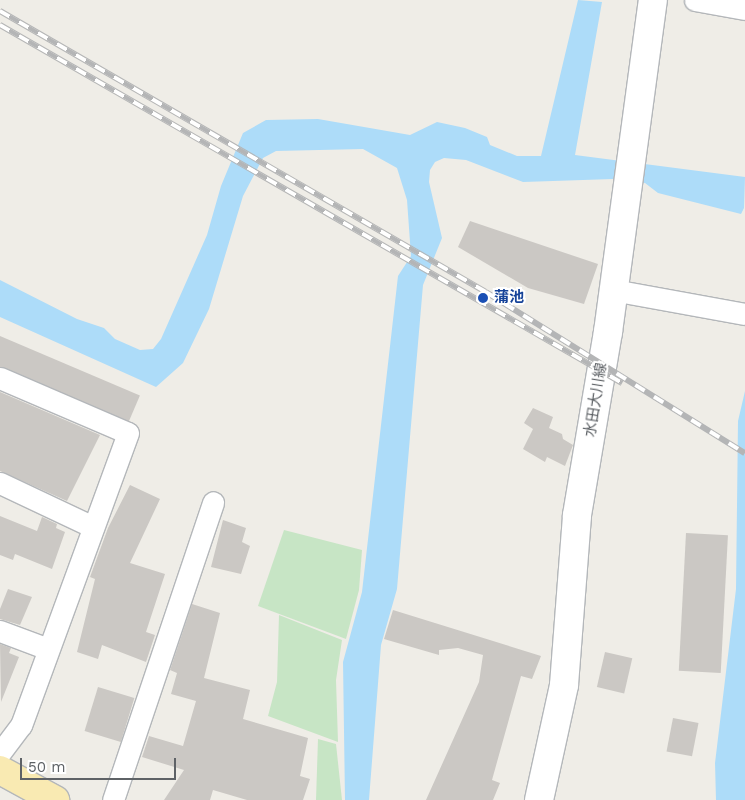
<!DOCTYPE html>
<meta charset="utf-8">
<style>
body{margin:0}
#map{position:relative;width:745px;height:800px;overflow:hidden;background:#efede7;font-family:"Work Sans","Noto Sans JP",sans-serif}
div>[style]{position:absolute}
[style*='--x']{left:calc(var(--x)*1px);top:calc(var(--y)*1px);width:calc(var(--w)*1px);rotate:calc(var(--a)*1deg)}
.green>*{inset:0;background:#c7e5c5}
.water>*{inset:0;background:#addcf9}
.building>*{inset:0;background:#cbc8c4;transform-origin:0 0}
.roads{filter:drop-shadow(1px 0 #b4b7ba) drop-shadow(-1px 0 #b4b7ba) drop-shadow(0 1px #b4b7ba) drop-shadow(0 -1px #b4b7ba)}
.minor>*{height:21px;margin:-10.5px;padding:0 10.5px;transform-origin:10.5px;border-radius:10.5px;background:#fff}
.secondary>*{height:28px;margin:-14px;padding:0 14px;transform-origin:14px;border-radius:14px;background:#fff}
.primary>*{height:28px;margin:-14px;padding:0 14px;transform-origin:14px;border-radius:14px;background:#f9eab2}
.rail>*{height:5.5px;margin-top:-2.75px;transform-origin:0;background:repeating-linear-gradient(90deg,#fff 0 11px,#b4b5b6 0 22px);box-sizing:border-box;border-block:1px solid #b4b5b6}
.dots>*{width:14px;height:14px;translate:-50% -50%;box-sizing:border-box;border:2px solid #fff;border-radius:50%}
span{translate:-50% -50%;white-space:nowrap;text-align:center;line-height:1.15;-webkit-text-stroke:4px #fff;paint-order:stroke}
.transit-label{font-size:15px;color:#164399;font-weight:700}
.left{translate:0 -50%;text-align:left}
.street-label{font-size:15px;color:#5e6266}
.scale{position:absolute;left:20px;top:758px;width:156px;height:22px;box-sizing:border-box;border:2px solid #5e6266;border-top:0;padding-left:6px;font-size:15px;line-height:18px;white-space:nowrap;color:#5e6266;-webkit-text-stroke:4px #fff;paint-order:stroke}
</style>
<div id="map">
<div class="green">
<div style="clip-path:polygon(284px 530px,362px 550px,359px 590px,346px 639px,258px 606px)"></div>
<div style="clip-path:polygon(279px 615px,342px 640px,336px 680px,338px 742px,268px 716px,277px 682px)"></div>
<div style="clip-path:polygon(318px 739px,336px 744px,342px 800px,316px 800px)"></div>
</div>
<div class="water">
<div style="clip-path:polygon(578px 0,602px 2px,575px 155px,745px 177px,744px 208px,741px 214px,658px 193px,645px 183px,613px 179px,523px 182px,466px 160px,444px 158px,435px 162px,430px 170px,429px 182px,442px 238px,423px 285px,397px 589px,381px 645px,369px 800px,345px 800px,343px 662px,362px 592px,398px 276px,411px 256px,407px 200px,397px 168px,363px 149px,276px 151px,263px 158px,243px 196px,209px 309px,183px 363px,156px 387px,0 317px,0 280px,77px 319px,104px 328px,115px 339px,140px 350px,153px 349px,161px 339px,207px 235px,221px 186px,243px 133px,266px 120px,318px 119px,410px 135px,437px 122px,465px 128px,487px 137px,490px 145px,517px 156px,541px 156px)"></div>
<div style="clip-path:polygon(745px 391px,745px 800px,716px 800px,715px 763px,736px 589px,738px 421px)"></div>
</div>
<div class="building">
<div style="clip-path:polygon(470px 221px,598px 264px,584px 304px,528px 288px,458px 247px)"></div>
<div style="left:0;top:336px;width:152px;height:30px;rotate:23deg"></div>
<div style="clip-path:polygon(0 392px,100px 435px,67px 501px,0 471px)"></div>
<div style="clip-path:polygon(533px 408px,553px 417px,549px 428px,562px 434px,563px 439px,573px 445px,565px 466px,547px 457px,545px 462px,523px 449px,533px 429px,524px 423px)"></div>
<div style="clip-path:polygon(130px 485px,160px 499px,130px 563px,165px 574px,146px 632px,155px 635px,146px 662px,102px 645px,98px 659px,77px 652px,95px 579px,90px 577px,108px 528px)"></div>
<div style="clip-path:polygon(0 516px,37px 531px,42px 517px,57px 524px,56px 528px,65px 532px,52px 569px,15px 554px,13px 560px,0 555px)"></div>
<div style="clip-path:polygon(223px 520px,246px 528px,242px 542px,250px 546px,241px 574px,211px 567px)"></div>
<div style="left:686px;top:533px;width:42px;height:138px;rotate:3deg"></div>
<div style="clip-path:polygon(8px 589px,32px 597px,20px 625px,0 619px,0 609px)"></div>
<div style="clip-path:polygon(192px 604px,220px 613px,204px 678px,250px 690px,243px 719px,308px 738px,300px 776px,310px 779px,303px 800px,247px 800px,213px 790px,210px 800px,164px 800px,184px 770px,142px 757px,149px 736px,183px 746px,196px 701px,171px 694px,177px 673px,170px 670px)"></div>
<div style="clip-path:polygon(393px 610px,541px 656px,532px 679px,521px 676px,492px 780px,500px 783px,493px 800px,426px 800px,479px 682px,483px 655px,458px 648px,439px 650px,439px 655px,384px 639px)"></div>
<div style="clip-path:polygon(0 644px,11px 648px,9px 653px,19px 657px,1px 702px)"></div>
<div style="left:605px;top:652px;width:28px;height:36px;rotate:13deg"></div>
<div style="left:98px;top:687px;width:38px;height:46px;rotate:17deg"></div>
<div style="left:673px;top:718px;width:26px;height:34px;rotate:11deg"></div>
</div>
<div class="roads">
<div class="minor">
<div style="--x:695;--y:0;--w:51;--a:10.2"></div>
<div style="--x:613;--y:290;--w:134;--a:10.3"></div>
<div style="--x:0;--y:378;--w:139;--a:23.3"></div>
<div style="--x:128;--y:433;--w:311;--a:110.1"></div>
<div style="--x:21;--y:725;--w:35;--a:127"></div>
<div style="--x:0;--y:483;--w:103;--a:25.3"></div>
<div style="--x:0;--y:631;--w:51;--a:20.6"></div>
<div style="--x:113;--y:800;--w:314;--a:-71.4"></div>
</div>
<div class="secondary">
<div style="--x:539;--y:800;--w:118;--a:-77.7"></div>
<div style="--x:564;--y:685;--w:170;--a:-85.6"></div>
<div style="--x:577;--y:515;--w:186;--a:-80.4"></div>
<div style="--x:608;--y:332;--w:335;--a:-82.3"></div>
</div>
<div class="primary">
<div style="--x:0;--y:770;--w:63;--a:28.6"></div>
</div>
</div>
<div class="rail">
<div style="--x:0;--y:11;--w:561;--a:30.04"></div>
<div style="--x:486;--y:292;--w:305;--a:31.9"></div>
<div style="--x:0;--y:25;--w:718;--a:29.92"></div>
</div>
<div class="dots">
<div style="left:483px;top:298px;background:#1a4fb4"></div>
</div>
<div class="transit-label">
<span class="left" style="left:494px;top:298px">蒲池</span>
</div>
<div class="street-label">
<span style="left:596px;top:400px;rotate:-81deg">水田大川線</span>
</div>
<div class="scale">50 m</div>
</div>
